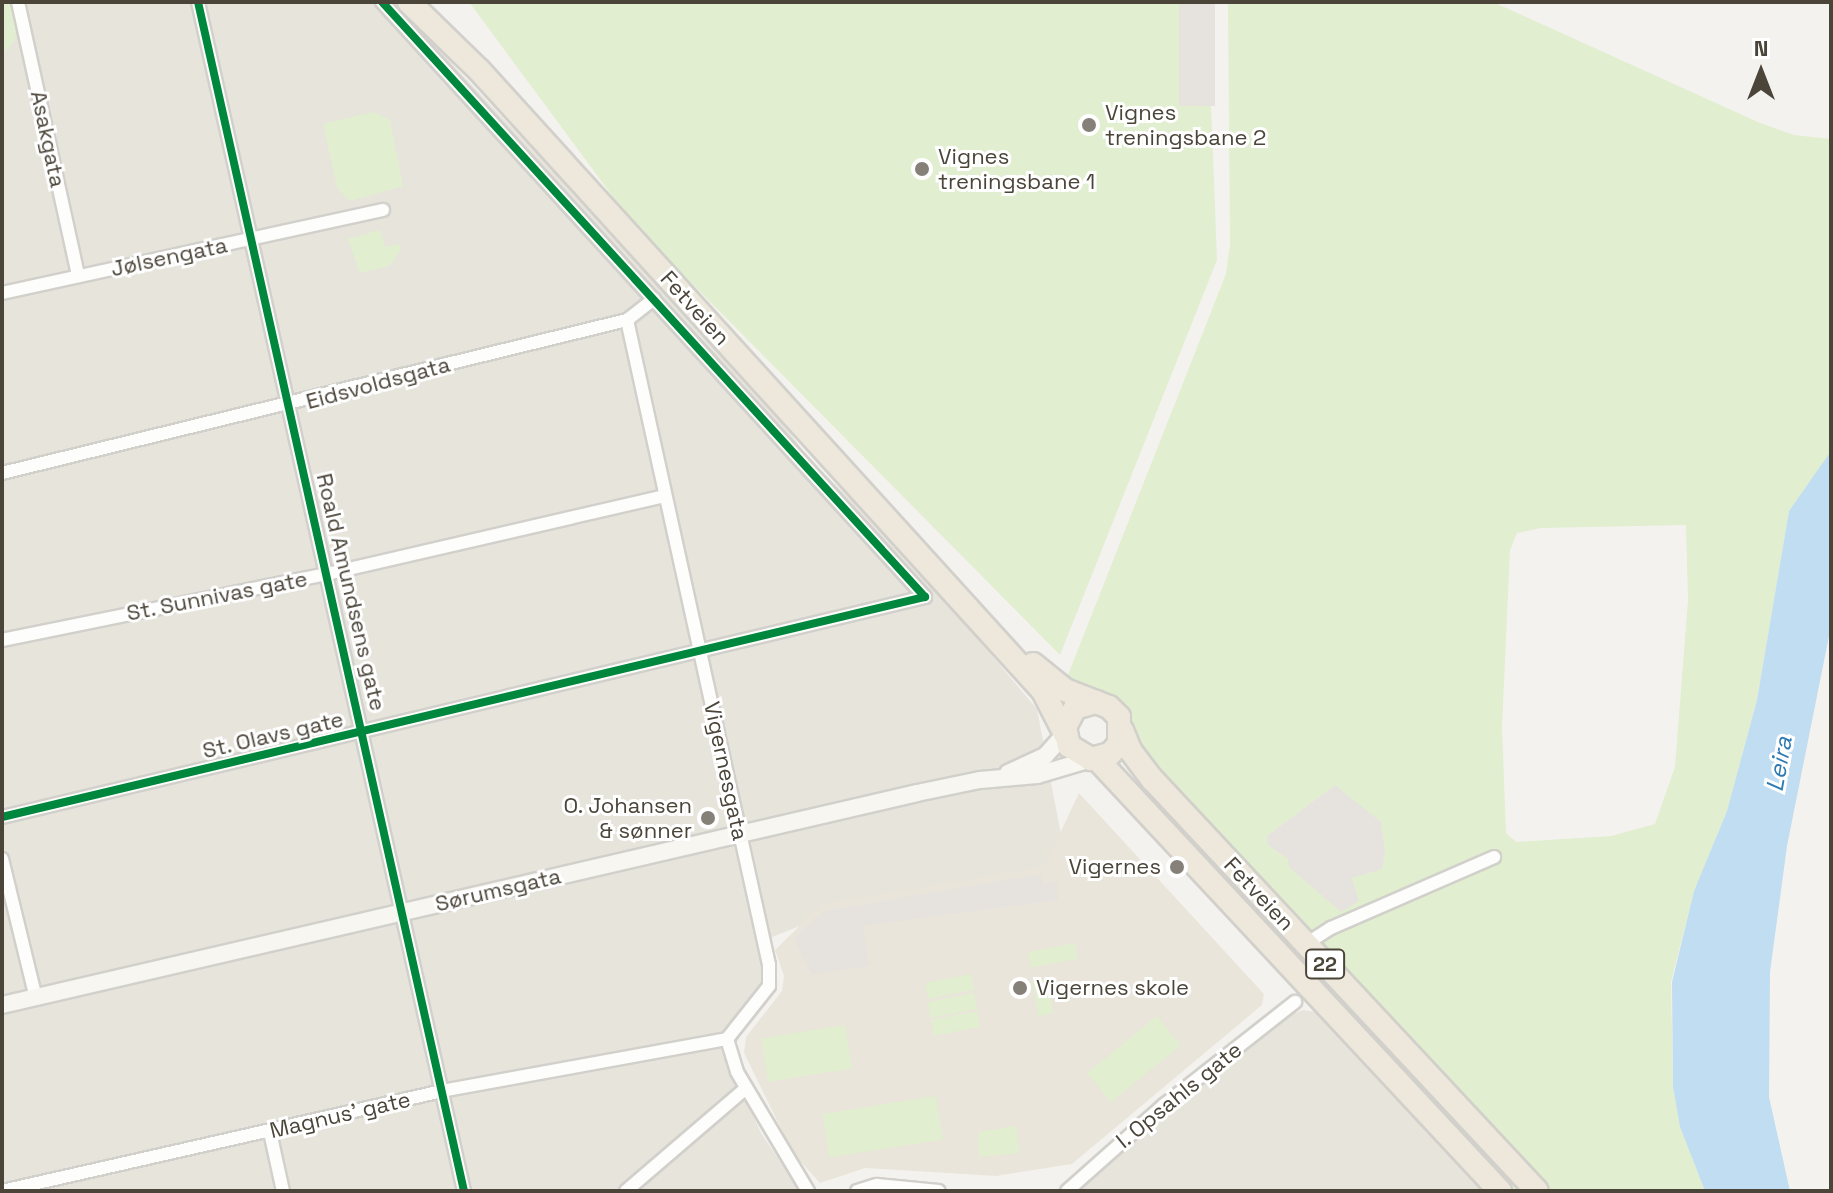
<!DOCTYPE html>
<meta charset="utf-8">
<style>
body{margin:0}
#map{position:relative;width:1833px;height:1193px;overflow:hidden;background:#f4f2ee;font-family:"Space Grotesk",sans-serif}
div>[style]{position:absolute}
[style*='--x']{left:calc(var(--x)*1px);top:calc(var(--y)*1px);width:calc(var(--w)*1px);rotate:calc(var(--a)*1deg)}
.residential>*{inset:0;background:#e7e4dc}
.education>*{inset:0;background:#eae5da}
.green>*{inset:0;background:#e1eecf;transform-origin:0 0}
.parking>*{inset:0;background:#e6e3df;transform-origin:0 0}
.water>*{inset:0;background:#c0ddf1}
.stream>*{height:4px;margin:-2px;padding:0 2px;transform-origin:2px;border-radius:2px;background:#c0ddf1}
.roads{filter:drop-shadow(2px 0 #d2d0cb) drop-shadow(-2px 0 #d2d0cb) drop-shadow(0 2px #d2d0cb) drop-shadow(0 -2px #d2d0cb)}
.street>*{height:12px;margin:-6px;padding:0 6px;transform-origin:6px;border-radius:6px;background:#fdfdfc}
.secondary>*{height:16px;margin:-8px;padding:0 8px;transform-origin:8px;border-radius:8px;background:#f7f6f1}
.highway>*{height:22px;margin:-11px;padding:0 11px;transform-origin:11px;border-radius:11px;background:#ede8db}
.cycleway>*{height:8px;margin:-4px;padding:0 4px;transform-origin:4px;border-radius:4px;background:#00873e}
.dots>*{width:22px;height:22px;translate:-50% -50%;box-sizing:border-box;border:4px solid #fff;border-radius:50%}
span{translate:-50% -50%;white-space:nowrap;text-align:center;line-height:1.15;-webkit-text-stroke:6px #fff;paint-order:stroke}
.shield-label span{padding:2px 6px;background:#fff;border:2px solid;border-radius:6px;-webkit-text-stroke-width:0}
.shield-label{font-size:20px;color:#4b4439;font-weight:700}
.poi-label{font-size:22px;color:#4b4439}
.left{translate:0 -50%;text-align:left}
.right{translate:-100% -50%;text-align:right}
.street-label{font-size:22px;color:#4b4439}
.water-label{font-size:24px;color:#2e7ab2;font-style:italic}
.frame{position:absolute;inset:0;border:4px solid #4b4439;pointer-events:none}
.north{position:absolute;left:1721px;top:32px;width:80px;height:80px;-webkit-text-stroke:6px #fff;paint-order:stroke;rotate:0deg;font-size:22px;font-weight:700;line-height:32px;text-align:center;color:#4b4439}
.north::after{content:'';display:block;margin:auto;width:28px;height:36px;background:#4b4439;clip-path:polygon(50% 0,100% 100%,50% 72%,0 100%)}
</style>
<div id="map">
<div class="residential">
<div style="clip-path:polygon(2px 2px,409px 2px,453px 65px,748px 378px,811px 461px,904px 551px,1037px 709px,1063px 845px,1049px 866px,805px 924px,772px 937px,762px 949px,766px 978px,728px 1062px,761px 1133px,800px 1191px,2px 1191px)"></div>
<div style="clip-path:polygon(1303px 1010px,1325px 1013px,1492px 1191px,1065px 1191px,1225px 1060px,1281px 1018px)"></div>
</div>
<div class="education">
<div style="clip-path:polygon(1079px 793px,1264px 994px,1262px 1005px,1072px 1164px,996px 1176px,865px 1168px,820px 1183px,793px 1153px,744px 1053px,746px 1037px,782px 991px,784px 976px,775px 950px,822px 904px,1044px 867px)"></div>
</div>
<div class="green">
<div style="clip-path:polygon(2px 2px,12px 2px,17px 28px,14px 42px,2px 54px)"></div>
<div style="clip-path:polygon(469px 2px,1207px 2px,1217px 260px,1060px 655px,633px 224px)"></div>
<div style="clip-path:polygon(evenodd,1228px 2px,1493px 2px,1760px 123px,1794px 135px,1831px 139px,1831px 451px,1789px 511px,1757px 700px,1727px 811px,1694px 891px,1671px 982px,1673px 1087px,1680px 1127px,1705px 1191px,1492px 1191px,1158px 813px,1141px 742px,1124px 709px,1094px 689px,1064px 685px,1226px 274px,1230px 244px,1228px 2px,1686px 525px,1688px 600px,1675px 767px,1655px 824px,1611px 836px,1516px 842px,1506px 833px,1502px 727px,1510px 550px,1517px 533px,1541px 528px,1686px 525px)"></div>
<div style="clip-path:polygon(373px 112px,390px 120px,403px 186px,350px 201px,337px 188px,323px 124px)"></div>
<div style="clip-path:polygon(380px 230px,385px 247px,400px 244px,401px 250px,389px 266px,360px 273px,348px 239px)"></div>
<div style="left:1075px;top:943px;width:16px;height:48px;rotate:79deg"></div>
<div style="left:971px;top:974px;width:16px;height:47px;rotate:79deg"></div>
<div style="left:1047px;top:978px;width:36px;height:15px;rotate:80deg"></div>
<div style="left:974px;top:993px;width:16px;height:47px;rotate:79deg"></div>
<div style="left:977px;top:1011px;width:16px;height:47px;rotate:79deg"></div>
<div style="left:1157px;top:1016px;width:38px;height:90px;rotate:51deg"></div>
<div style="left:845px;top:1025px;width:44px;height:85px;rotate:81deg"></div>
<div style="left:936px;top:1096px;width:44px;height:115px;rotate:81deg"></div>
<div style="clip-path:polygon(1016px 1126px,1020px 1153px,979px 1157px,978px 1132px)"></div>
</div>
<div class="parking">
<div style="left:1179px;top:2px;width:36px;height:104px"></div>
<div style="clip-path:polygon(1335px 785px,1381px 822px,1385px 851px,1382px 869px,1352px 878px,1359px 901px,1341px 912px,1289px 867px,1288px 859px,1268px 845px,1267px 836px)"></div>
<div style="clip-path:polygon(1041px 874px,1043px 884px,1057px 881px,1058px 900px,863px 926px,869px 966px,811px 975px,794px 938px,824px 911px)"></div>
</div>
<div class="water">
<div style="clip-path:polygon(1831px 451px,1831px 626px,1787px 846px,1770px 972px,1769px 1097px,1790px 1191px,1705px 1191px,1680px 1127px,1673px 1087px,1672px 982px,1694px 891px,1727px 811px,1757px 700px,1789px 511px)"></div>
</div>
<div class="stream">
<div style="--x:1831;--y:990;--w:70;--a:90"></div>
</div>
<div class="roads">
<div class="street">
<div style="--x:18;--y:2;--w:280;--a:77.6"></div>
<div style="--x:198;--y:2;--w:1218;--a:77.39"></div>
<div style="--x:2;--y:293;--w:390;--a:-12.3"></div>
<div style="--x:627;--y:320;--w:660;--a:77.58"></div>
<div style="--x:769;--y:965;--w:21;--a:90"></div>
<div style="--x:769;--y:986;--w:68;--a:128.4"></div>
<div style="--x:2;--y:473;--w:643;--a:-13.76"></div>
<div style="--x:627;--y:320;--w:34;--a:-38"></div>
<div style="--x:2;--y:640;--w:332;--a:-11.5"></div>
<div style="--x:327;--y:574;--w:347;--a:-13"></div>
<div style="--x:2;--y:817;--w:949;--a:-13.41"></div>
<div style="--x:925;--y:597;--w:806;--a:-132.38"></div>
<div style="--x:2;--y:859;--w:143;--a:76.3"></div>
<div style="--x:1306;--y:944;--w:30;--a:-33"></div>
<div style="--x:1331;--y:928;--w:178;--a:-23.5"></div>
<div style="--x:727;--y:1039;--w:34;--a:73"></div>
<div style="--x:737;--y:1072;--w:139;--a:59.2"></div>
<div style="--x:270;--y:1132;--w:60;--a:77.6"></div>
<div style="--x:2;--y:1191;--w:450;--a:-12.8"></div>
<div style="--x:441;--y:1091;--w:291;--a:-10.3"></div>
<div style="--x:626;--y:1191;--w:158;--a:-40.6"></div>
<div style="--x:857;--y:1191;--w:21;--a:-17"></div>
<div style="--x:877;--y:1185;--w:62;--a:5.5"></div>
<div style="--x:1067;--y:1191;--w:130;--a:-41.6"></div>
<div style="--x:1164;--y:1105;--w:167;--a:-38.2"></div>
</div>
<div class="secondary">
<div style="--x:1008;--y:773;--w:41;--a:-24.7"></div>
<div style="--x:1045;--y:756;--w:30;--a:-48"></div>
<div style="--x:2;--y:1005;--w:939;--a:-13.04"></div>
<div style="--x:917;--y:793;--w:64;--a:-11.7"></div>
<div style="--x:980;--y:780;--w:57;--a:-5"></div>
<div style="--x:1037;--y:775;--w:56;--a:-16.5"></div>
</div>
<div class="highway">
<div style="--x:409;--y:2;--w:98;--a:44.2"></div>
<div style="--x:479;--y:70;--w:839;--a:47.75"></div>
<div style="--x:1043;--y:691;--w:48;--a:62.9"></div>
<div style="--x:1033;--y:664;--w:41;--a:39.1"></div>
<div style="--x:1065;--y:690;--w:47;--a:21.1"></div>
<div style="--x:1109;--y:707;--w:14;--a:45"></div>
<div style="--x:1119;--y:717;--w:27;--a:90"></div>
<div style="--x:1119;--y:744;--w:13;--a:132"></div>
<div style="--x:1110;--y:754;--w:20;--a:165"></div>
<div style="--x:1091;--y:759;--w:26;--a:-149"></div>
<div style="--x:1069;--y:746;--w:19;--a:-102"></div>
<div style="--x:1065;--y:727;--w:21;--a:-62"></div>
<div style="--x:1075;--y:708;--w:22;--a:-16"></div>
<div style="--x:1122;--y:730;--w:22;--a:68"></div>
<div style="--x:1130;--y:750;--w:38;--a:53"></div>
<div style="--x:1153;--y:780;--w:562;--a:46.95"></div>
<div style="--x:1097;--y:759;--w:591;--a:46.99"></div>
</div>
</div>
<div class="cycleway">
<div style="--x:198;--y:2;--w:1218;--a:77.39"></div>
<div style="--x:2;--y:817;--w:949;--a:-13.41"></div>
<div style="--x:925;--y:597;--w:806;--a:-132.38"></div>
</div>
<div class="dots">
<div style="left:1089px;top:125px;background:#868178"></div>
<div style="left:922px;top:169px;background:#868178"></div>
<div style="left:708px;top:818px;background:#868178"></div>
<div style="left:1177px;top:867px;background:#868178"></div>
<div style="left:1020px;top:988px;background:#868178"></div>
</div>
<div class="shield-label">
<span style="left:1325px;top:964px">22</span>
</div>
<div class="poi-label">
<span class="left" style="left:1105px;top:125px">Vignes<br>treningsbane 2</span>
<span class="left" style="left:938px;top:169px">Vignes<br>treningsbane 1</span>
<span class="right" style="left:692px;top:818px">O. Johansen<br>&amp; sønner</span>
<span class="right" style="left:1161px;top:867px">Vigernes</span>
<span class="left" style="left:1036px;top:988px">Vigernes skole</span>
</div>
<div class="street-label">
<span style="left:48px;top:139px;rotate:78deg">Asakgata</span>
<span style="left:169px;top:257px;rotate:-12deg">Jølsengata</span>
<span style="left:695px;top:308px;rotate:48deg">Fetveien</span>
<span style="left:378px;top:383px;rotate:-15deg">Eidsvoldsgata</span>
<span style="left:351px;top:592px;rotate:77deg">Roald Amundsens gate</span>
<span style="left:217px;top:596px;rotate:-11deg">St. Sunnivas gate</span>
<span style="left:273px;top:735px;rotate:-13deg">St. Olavs gate</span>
<span style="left:726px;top:771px;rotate:78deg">Vigernesgata</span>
<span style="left:498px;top:890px;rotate:-13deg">Sørumsgata</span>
<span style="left:1259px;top:894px;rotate:47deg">Fetveien</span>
<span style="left:1179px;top:1095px;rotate:-39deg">I. Opsahls gate</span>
<span style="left:340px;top:1115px;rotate:-13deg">Magnus' gate</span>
</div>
<div class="water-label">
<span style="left:1779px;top:764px;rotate:-80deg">Leira</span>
</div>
<div class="frame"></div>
<div class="north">N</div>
</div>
